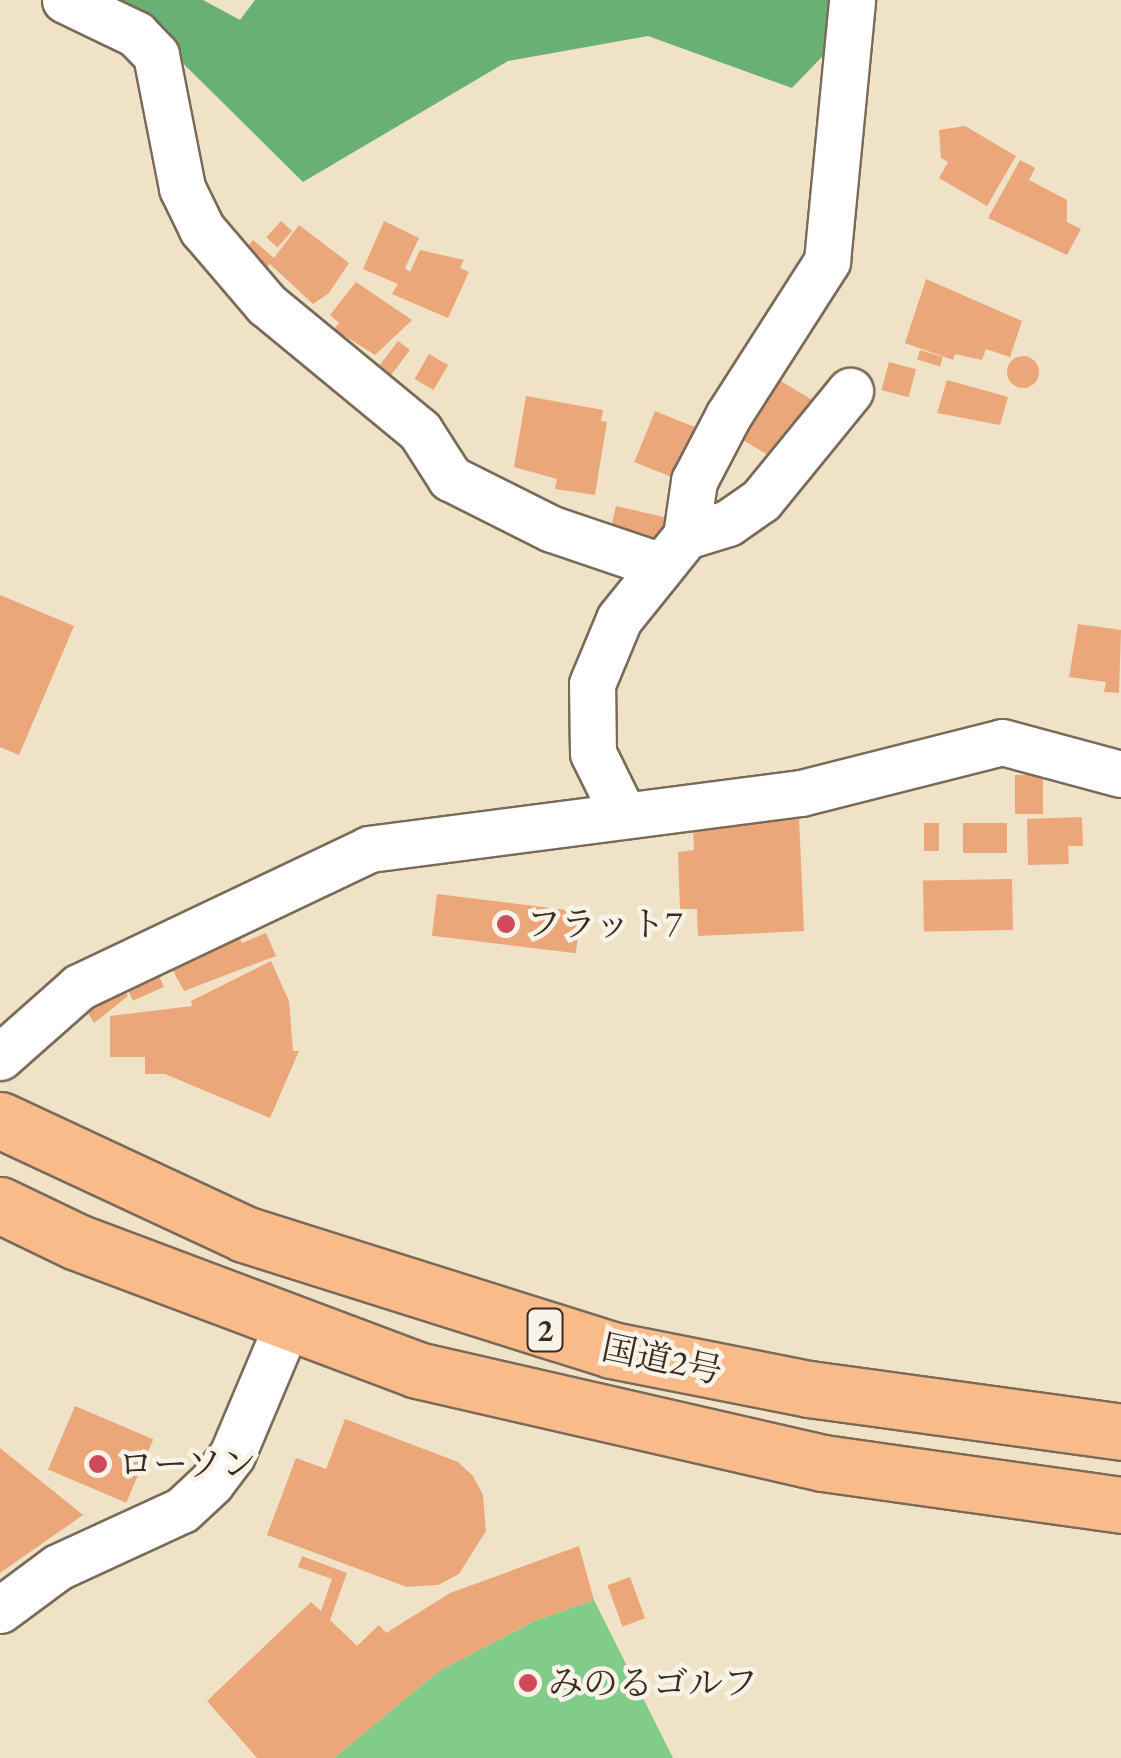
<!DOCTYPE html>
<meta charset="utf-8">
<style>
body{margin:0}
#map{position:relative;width:1121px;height:1758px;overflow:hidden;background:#f0e2c6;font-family:"EB Garamond","Noto Serif JP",serif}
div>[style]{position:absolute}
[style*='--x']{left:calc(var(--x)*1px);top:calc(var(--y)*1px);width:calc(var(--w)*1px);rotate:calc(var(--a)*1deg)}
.green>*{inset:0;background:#82cc89}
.forest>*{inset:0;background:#69b075}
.building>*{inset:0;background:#eba779;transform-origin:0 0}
.round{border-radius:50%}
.roads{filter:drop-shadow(2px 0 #7a6a59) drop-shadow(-2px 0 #7a6a59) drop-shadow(0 2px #7a6a59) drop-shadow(0 -2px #7a6a59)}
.minor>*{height:45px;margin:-22.5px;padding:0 22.5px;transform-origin:22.5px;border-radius:22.5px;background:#fff}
.trunk>*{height:55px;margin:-27.5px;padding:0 27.5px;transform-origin:27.5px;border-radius:27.5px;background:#fabb8b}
.dots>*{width:28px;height:28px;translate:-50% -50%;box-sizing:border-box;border:5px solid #f7f3e8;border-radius:50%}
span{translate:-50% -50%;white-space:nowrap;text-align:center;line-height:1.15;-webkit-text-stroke:9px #f7f3e8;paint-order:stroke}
.shield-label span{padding:2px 8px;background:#f7f3e8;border:2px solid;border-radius:8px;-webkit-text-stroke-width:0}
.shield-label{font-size:32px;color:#3b2a1e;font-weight:700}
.poi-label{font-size:35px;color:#3b2a1e}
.left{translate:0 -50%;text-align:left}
.street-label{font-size:35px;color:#3b2a1e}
</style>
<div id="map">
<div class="green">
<div style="clip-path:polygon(594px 1600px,673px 1758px,334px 1758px,439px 1671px,534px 1621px)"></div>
</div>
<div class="forest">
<div style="clip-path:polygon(119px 0,203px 0,240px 20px,255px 0,839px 0,840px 38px,792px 88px,648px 36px,508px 61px,303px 182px)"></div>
</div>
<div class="building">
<div style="clip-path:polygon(965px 126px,1016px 156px,987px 206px,939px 178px,948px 162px,941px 158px,939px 130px)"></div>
<div style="clip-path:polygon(1020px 160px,1035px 168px,1029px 180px,1067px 200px,1067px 222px,1081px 229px,1067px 255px,988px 218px)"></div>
<div style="left:281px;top:221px;width:15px;height:22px;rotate:42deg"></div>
<div style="clip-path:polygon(384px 221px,419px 238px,405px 268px,410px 272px,420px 250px,464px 260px,460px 268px,469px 272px,448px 318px,392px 294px,398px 284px,363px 269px)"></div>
<div style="clip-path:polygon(299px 225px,349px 263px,329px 293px,313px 304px,270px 264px,260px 276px,238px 259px,253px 240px,274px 258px)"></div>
<div style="clip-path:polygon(926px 279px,1022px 321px,1010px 357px,986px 349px,982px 360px,955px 354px,953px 360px,905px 343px)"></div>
<div style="clip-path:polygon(356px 282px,412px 320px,375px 355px,334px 329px,339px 323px,330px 315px)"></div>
<div style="left:398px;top:341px;width:15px;height:31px;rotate:37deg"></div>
<div style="left:920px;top:350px;width:24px;height:10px;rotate:17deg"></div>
<div style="left:429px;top:354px;width:22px;height:29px;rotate:30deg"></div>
<div class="round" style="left:1007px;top:356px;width:32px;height:32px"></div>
<div style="left:889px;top:362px;width:28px;height:29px;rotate:15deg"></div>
<div style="left:774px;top:377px;width:48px;height:70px;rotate:31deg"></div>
<div style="clip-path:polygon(947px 380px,1008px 397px,1000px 425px,937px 413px)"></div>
<div style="clip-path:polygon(526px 396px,603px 410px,601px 421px,607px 422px,595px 495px,555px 489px,557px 479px,514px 467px)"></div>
<div style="left:655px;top:411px;width:48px;height:55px;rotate:22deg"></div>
<div style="left:616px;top:506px;width:51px;height:31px;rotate:13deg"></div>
<div style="clip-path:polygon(0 595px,74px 626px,19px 755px,0 747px)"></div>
<div style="clip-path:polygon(1078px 624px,1121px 630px,1119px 693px,1104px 692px,1106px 682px,1069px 677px)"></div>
<div style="left:1015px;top:775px;width:28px;height:39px"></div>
<div style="clip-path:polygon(799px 817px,804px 931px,698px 936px,697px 909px,680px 909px,678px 852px,694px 850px,693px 822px)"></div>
<div style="clip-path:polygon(1082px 817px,1083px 846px,1068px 846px,1069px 864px,1028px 865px,1027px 819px)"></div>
<div style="left:924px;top:823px;width:15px;height:28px"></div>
<div style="left:1007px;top:823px;width:30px;height:44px;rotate:90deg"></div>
<div style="left:1012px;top:879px;width:51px;height:89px;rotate:89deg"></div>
<div style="left:437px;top:894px;width:145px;height:42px;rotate:7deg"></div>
<div style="clip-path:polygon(231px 919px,242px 943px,266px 933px,276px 956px,184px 991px,166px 958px)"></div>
<div style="clip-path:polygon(271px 961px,289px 1001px,293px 1051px,299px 1051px,270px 1118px,165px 1074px,145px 1074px,145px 1057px,110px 1057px,110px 1016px,192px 1006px,191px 1001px)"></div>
<div style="clip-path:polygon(114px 976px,128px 996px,94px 1023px,80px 999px)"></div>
<div style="left:159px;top:976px;width:12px;height:34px;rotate:66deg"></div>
<div style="left:75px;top:1406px;width:85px;height:69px;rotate:23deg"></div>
<div style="clip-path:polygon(345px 1419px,458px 1462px,473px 1476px,483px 1495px,486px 1531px,459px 1574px,438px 1585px,407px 1587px,267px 1535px,296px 1458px,326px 1469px)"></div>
<div style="clip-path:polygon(0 1448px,83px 1515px,0 1573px)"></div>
<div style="clip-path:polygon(579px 1546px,594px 1600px,534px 1621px,439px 1671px,334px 1758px,257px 1758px,207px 1701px,311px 1602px,321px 1611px,332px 1579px,298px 1567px,302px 1556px,347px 1573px,330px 1620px,357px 1646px,379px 1625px,386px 1633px,450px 1593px)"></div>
<div style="left:630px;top:1577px;width:44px;height:24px;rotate:70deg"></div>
</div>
<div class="roads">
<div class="minor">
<div style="--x:65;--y:0;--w:79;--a:25.6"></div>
<div style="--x:136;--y:34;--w:29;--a:46"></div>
<div style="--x:156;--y:55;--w:136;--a:78.9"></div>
<div style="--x:182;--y:188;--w:46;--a:64"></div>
<div style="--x:202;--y:229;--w:99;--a:49.5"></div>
<div style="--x:266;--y:304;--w:200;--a:39.5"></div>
<div style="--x:420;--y:431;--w:56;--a:57.4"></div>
<div style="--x:450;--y:478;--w:114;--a:26.6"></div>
<div style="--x:552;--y:529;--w:115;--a:18.7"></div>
<div style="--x:686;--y:536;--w:44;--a:-17.2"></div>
<div style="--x:728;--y:523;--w:40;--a:-34.9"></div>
<div style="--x:761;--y:500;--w:141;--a:-50.8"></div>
<div style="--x:623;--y:814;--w:68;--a:-116.2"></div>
<div style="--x:593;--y:753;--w:69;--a:-90.8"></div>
<div style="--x:592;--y:684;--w:70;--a:-67.4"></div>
<div style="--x:619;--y:619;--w:107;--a:-51.1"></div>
<div style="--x:686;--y:536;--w:56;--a:-81.7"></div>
<div style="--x:694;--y:481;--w:73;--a:-62.4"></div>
<div style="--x:728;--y:416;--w:184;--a:-57.4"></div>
<div style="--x:827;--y:261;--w:262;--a:-84.5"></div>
<div style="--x:0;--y:1057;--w:106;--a:-41.5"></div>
<div style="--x:79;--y:987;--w:321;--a:-25.4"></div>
<div style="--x:369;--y:849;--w:436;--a:-7.4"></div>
<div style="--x:801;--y:793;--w:207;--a:-14.2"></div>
<div style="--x:1002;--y:742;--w:123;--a:15.1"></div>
<div style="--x:0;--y:1610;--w:72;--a:-36.6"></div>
<div style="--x:58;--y:1567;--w:136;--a:-24.7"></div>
<div style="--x:182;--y:1510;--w:40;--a:-43"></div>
<div style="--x:211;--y:1483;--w:35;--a:-53"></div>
<div style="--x:232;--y:1455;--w:141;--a:-67.1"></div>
</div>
<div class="trunk">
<div style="--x:0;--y:1120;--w:269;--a:25"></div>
<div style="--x:244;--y:1234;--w:386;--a:17.5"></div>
<div style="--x:612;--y:1350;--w:201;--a:11.2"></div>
<div style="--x:809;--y:1389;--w:315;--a:7.8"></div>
<div style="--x:0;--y:1205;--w:85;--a:25.7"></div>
<div style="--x:77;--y:1242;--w:363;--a:20.6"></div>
<div style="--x:417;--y:1370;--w:417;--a:12.9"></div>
<div style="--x:823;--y:1463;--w:301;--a:8"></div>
</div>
</div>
<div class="dots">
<div style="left:506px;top:924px;background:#d1495b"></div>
<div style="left:98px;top:1464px;background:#d1495b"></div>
<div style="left:528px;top:1683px;background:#d1495b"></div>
</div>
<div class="shield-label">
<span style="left:545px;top:1330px">2</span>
</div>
<div class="poi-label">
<span class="left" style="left:526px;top:924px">フラット7</span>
<span class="left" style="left:118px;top:1464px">ローソン</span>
<span class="left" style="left:548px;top:1683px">みのるゴルフ</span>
</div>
<div class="street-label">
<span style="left:662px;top:1359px;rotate:12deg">国道2号</span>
</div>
</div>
